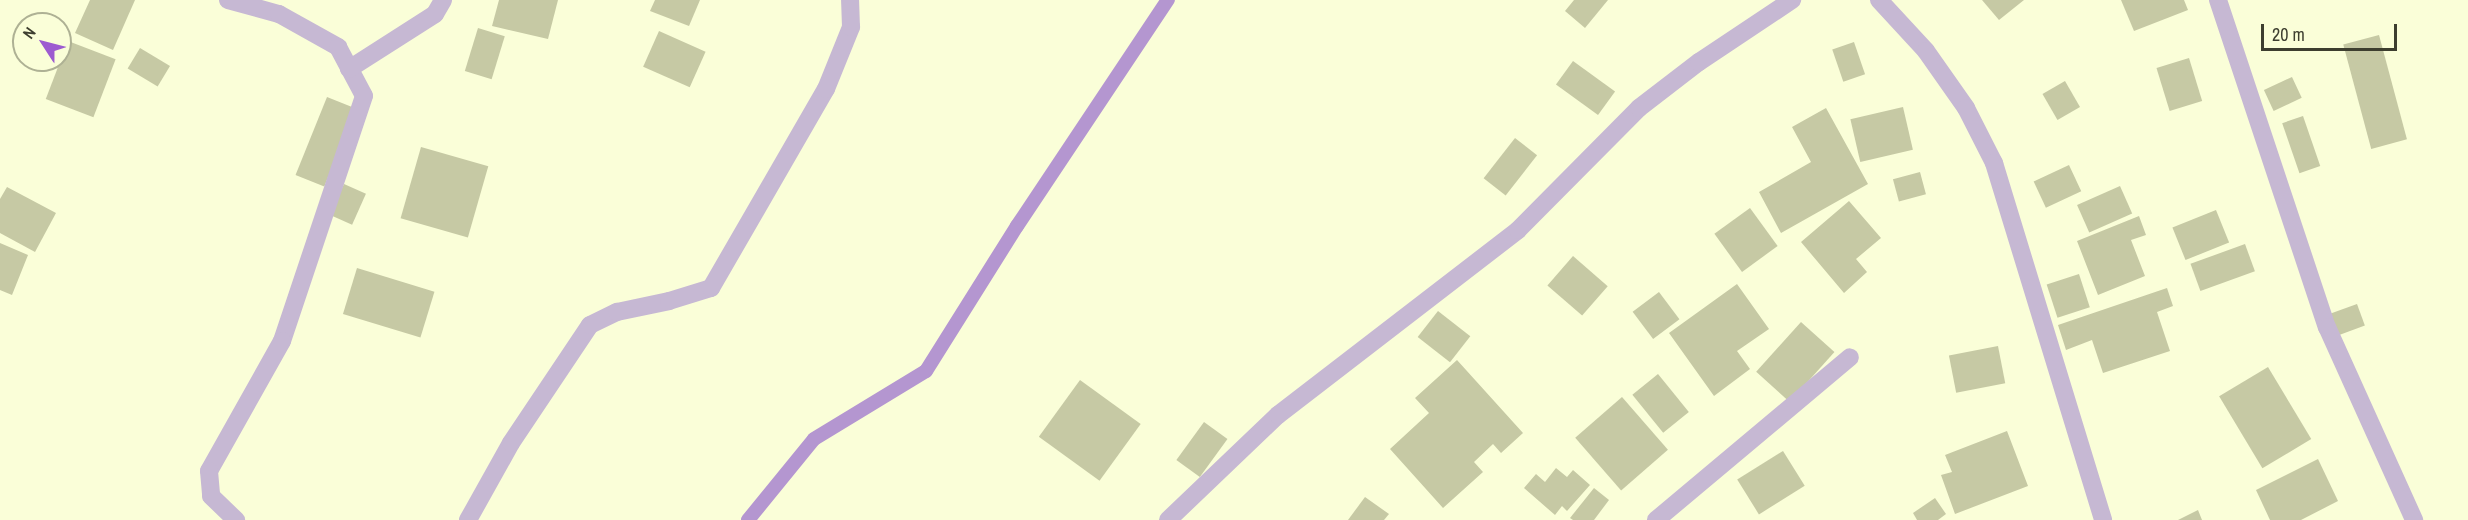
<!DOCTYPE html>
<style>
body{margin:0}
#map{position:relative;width:2468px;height:520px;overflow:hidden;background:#fafed8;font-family:"Archivo Narrow",sans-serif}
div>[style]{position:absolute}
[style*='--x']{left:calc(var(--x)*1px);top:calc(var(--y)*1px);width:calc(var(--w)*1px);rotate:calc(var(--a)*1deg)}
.stream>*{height:14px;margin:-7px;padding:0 7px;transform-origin:7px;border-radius:7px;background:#b496d0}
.building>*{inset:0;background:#c6c9a4;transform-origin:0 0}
.minor>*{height:18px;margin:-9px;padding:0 9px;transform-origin:9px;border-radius:9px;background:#c6b8d3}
span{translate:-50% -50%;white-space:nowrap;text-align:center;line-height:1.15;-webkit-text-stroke:5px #fafed8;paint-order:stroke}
.north{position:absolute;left:12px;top:12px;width:60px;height:60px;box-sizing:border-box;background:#fafed8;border:2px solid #aeb194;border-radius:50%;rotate:306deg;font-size:16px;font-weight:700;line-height:24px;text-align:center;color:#3d3e2f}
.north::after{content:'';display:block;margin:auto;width:21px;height:27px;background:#9d5ad0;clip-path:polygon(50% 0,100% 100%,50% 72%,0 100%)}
.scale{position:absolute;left:2261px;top:24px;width:136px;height:27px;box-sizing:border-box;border:3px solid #3d3e2f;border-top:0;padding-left:8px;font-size:18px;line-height:21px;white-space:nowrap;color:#3d3e2f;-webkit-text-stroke:4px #fafed8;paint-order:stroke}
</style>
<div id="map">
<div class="stream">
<div style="--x:748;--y:520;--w:104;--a:-50.8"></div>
<div style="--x:814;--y:439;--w:131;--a:-31.3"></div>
<div style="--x:926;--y:371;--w:171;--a:-57.9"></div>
<div style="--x:1017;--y:226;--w:272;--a:-56.3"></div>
</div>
<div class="building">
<div style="clip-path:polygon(90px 0,135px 0,113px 50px,75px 33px)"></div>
<div style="clip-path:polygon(499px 0,558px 0,548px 39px,492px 26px)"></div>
<div style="clip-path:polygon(655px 0,700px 0,689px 26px,650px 11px)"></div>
<div style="clip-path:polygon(1574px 0,1608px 0,1585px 28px,1565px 11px)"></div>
<div style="clip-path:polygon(1982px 0,2024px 0,1999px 20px)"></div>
<div style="clip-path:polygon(2121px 0,2184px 0,2188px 10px,2134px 31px)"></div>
<div style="left:478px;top:28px;width:28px;height:45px;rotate:17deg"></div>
<div style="left:659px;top:31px;width:51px;height:39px;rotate:24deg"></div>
<div style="left:2379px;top:35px;width:108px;height:37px;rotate:75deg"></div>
<div style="left:68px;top:41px;width:51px;height:62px;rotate:21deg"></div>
<div style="left:1854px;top:42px;width:34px;height:23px;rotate:71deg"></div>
<div style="left:140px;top:48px;width:35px;height:24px;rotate:31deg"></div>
<div style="left:2189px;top:58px;width:45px;height:34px;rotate:73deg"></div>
<div style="left:1573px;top:61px;width:52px;height:29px;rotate:36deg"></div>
<div style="left:2292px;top:77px;width:23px;height:31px;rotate:65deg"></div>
<div style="left:2065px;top:81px;width:30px;height:26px;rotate:60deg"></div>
<div style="left:327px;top:97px;width:31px;height:84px;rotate:22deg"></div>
<div style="left:1903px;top:107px;width:44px;height:54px;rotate:77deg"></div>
<div style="clip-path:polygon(1826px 108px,1868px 184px,1781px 233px,1759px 192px,1811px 162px,1792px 127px)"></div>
<div style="left:2303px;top:116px;width:53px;height:22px;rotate:71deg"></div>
<div style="left:1515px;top:138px;width:28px;height:51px;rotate:38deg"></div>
<div style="left:421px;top:147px;width:70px;height:74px;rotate:16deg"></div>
<div style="left:2069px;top:165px;width:29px;height:39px;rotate:65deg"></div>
<div style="left:1920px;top:172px;width:23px;height:28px;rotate:75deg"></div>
<div style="left:344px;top:184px;width:24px;height:34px;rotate:24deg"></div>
<div style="left:2120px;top:186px;width:30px;height:47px;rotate:66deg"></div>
<div style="clip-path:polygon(7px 187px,56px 213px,35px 252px,0 233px,0 199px)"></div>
<div style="clip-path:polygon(1849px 201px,1881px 238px,1856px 259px,1867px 272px,1844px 293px,1801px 242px)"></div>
<div style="left:1750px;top:208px;width:47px;height:44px;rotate:54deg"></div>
<div style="left:2216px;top:210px;width:35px;height:47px;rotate:68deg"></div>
<div style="clip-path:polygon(2139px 216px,2146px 235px,2131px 240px,2145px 276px,2098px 295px,2077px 241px)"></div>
<div style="clip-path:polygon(0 243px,28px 255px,12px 295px,0 290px)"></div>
<div style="left:2245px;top:244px;width:29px;height:58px;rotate:70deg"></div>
<div style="left:1573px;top:256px;width:46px;height:39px;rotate:41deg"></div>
<div style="left:357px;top:268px;width:81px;height:48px;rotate:17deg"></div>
<div style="left:2079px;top:274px;width:35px;height:34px;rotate:72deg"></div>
<div style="clip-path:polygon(1737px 284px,1769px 329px,1737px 351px,1750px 369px,1714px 396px,1669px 333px)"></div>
<div style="clip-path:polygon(2167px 288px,2173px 306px,2157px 312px,2170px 351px,2103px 373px,2092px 340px,2066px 350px,2058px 325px)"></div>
<div style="left:1659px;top:292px;width:34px;height:33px;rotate:53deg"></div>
<div style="left:2357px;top:304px;width:23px;height:28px;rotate:70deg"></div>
<div style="left:1438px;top:311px;width:41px;height:33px;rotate:38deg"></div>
<div style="left:1801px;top:322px;width:45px;height:67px;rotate:42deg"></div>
<div style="left:1998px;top:346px;width:38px;height:50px;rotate:79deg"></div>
<div style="clip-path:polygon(1457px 360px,1523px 433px,1501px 453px,1493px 444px,1474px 462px,1483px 472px,1443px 508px,1390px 449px,1429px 413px,1415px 398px)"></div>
<div style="left:2268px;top:367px;width:84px;height:57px;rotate:59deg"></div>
<div style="left:1658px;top:374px;width:49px;height:33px;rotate:51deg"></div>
<div style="left:1080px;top:380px;width:75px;height:70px;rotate:36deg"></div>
<div style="left:1622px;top:397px;width:70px;height:62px;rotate:49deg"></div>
<div style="left:1204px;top:422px;width:29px;height:47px;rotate:36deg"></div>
<div style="clip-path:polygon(2007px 431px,2028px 486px,1955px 514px,1941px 475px,1952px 472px,1945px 455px)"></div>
<div style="left:1783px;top:451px;width:41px;height:54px;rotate:58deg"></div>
<div style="clip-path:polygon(2318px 459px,2338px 501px,2301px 520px,2270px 520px,2256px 490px)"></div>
<div style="clip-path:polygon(1556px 468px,1567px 477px,1573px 470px,1590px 485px,1567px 511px,1562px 506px,1555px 515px,1524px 488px,1536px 474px,1545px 482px)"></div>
<div style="clip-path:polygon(1594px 488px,1609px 500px,1594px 520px,1573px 520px,1570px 518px)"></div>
<div style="clip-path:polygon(1365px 497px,1389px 514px,1384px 520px,1348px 520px)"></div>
<div style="clip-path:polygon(1935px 498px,1946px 514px,1938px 520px,1917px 520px,1913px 513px)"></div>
<div style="clip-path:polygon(2198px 510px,2202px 520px,2178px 520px)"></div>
</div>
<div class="minor">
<div style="--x:228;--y:0;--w:53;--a:15.4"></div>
<div style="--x:279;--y:14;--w:68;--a:29.2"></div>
<div style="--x:338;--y:47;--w:55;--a:62"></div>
<div style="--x:364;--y:96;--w:258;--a:108.5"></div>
<div style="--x:282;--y:341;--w:149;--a:119.3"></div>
<div style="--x:209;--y:471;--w:25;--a:85"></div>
<div style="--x:211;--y:496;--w:35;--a:44"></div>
<div style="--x:1879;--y:0;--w:69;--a:47.3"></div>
<div style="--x:1926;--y:51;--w:70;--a:54.9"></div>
<div style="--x:1966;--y:108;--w:62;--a:63"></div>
<div style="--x:1994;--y:163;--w:373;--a:73"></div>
<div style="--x:2218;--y:0;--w:345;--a:71.6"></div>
<div style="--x:2327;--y:327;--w:212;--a:65.7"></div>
<div style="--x:349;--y:69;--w:102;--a:-32.6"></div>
<div style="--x:435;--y:14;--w:16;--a:-60"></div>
<div style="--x:468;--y:520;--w:88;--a:-60.8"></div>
<div style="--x:511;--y:443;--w:142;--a:-56.2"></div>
<div style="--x:590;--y:325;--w:30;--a:-26"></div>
<div style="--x:617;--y:312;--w:53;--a:-11.9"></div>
<div style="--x:669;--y:301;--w:44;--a:-17.2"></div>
<div style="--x:711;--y:288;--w:230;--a:-60"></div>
<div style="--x:826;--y:89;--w:67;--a:-68"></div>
<div style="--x:851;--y:27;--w:27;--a:-92"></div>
<div style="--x:1168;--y:520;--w:152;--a:-43.7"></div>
<div style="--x:1278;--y:415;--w:303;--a:-37.6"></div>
<div style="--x:1518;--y:230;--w:172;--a:-45.2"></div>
<div style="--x:1639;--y:108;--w:76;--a:-37.5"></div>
<div style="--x:1699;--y:62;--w:112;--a:-33.7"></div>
<div style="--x:1656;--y:520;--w:253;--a:-40"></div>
</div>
<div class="north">N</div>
<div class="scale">20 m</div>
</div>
